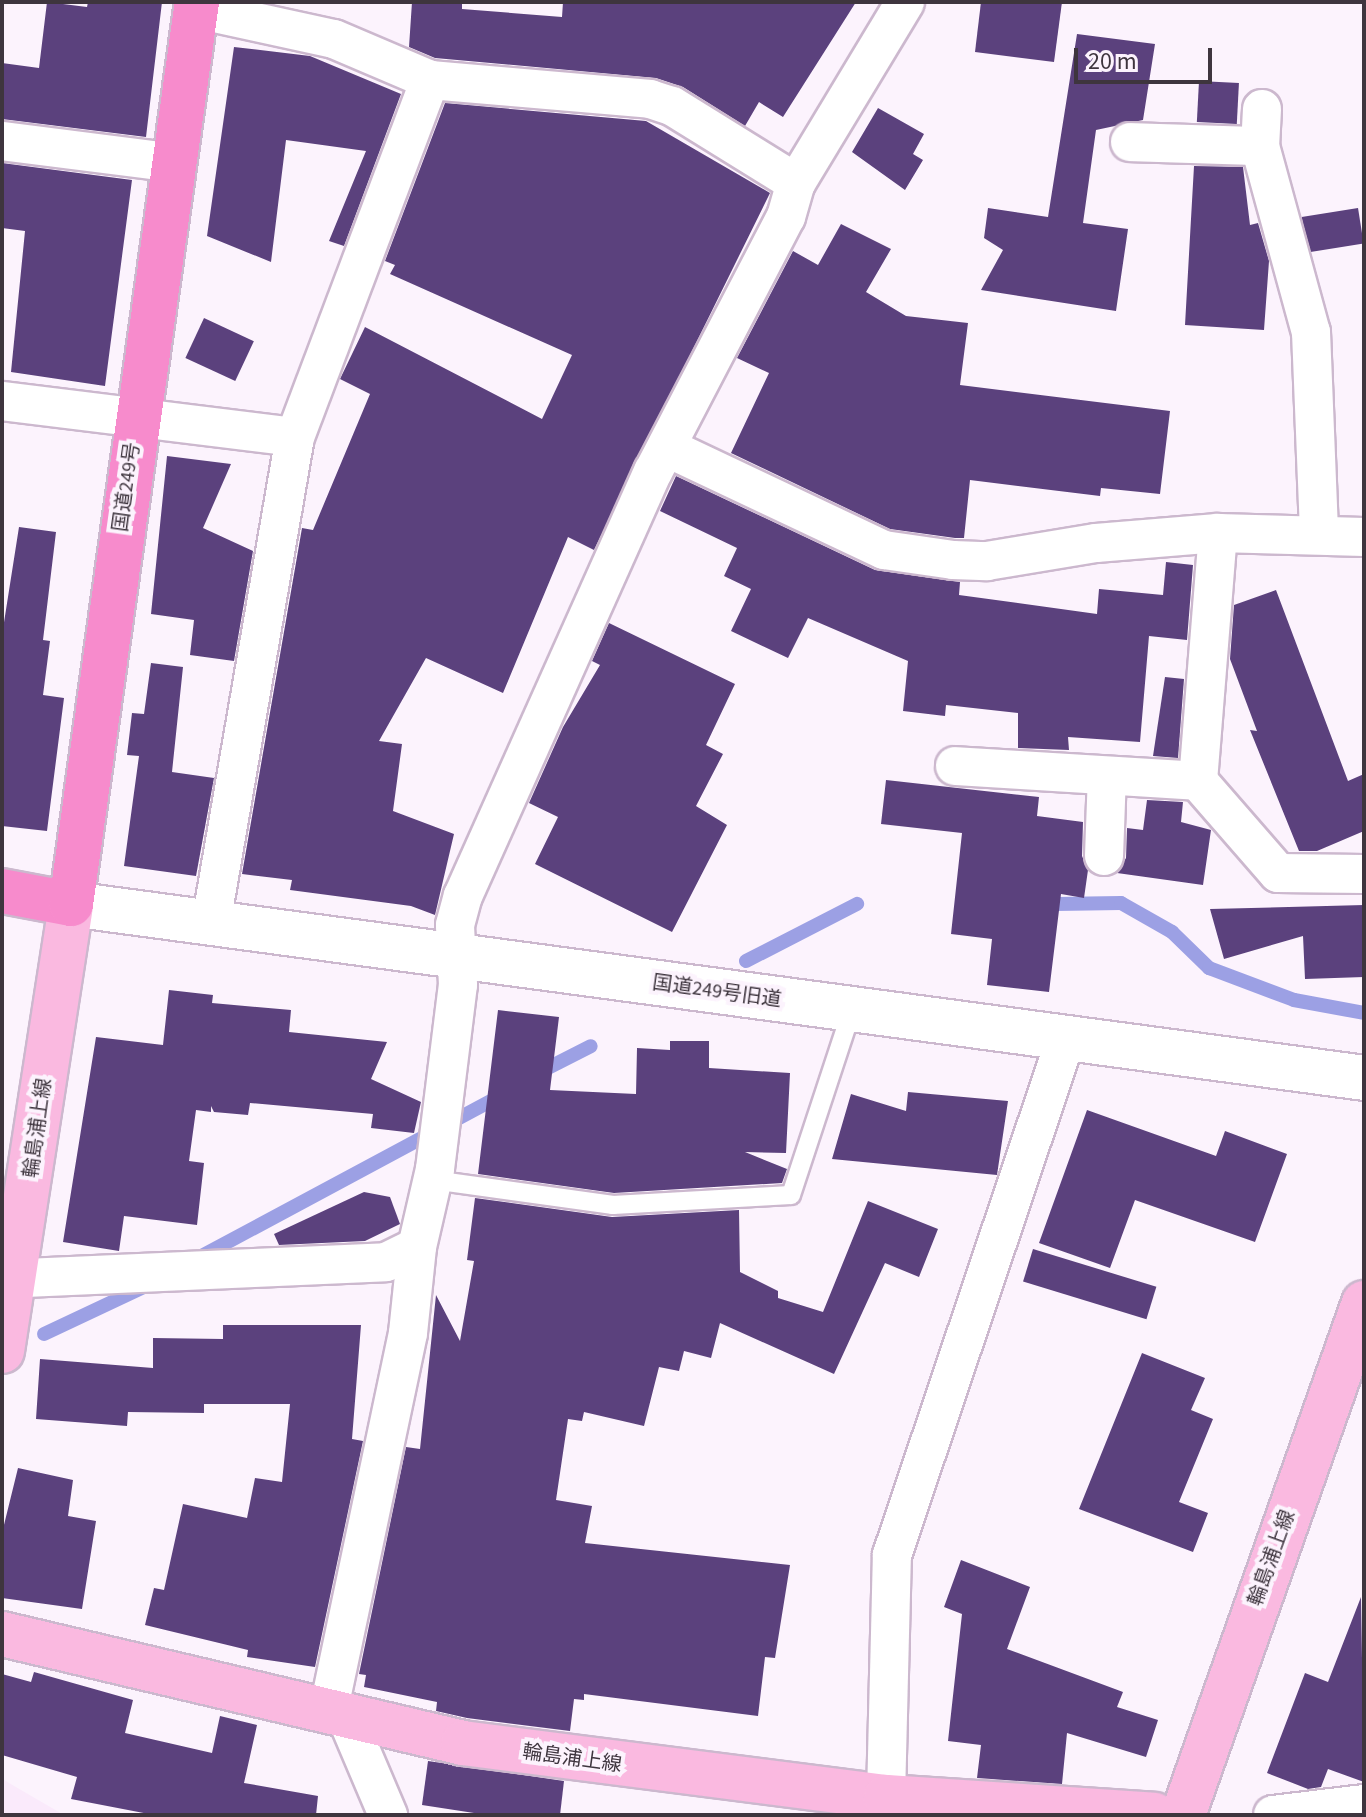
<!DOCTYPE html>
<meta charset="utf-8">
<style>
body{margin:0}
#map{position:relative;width:1366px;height:1817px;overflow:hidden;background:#fcf3fd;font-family:"Source Sans 3","Noto Sans JP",sans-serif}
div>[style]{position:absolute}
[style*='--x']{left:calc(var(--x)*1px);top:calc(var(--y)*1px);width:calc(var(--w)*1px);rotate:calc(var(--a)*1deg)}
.built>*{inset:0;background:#faeafb}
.stream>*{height:14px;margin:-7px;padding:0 7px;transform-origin:7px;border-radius:7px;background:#9ca0e4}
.building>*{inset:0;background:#5b417d;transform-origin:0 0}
.roads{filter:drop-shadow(2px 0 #ccb8ce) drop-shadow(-2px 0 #ccb8ce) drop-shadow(0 2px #ccb8ce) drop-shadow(0 -2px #ccb8ce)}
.lane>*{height:18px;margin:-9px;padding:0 9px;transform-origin:9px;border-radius:9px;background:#fff}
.street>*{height:38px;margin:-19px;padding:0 19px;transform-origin:19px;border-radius:19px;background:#fff}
.secondary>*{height:44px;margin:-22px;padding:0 22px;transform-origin:22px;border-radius:22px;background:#fff}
.primary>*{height:44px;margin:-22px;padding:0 22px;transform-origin:22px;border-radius:22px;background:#fab9e0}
.highway>*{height:44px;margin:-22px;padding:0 22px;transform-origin:22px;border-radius:22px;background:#f78bcc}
span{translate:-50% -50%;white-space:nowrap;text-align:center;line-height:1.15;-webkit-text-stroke:8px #fcf3fd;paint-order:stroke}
.street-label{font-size:20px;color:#3e353e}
.frame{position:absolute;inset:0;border:4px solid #3e353e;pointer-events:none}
.scale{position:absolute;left:1074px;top:48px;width:138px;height:36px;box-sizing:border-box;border:4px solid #3e353e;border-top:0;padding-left:10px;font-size:24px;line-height:28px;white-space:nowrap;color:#3e353e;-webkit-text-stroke:6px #fcf3fd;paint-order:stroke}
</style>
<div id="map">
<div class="built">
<div style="clip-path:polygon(2px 1778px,9px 1783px,64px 1815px,2px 1815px)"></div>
</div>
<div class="stream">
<div style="--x:1056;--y:904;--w:65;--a:-0.9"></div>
<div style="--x:1121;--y:903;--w:59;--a:29.6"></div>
<div style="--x:1172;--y:932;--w:52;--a:44.2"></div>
<div style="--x:1209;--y:968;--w:91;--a:20.6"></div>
<div style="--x:1294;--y:1000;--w:71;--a:10.5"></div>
<div style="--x:746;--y:961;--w:125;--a:-27.2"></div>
<div style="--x:538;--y:1073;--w:59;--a:-27"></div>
<div style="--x:198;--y:1258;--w:343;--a:-28.2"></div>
<div style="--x:44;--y:1334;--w:115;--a:-25.2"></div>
</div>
<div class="building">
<div style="clip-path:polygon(47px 2px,87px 7px,88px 2px,162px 2px,146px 137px,2px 119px,2px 63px,39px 68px)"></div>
<div style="clip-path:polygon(412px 2px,462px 2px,462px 9px,562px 17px,563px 2px,856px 2px,783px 117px,759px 102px,745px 126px,683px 87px,656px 78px,435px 58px,409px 47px)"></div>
<div style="clip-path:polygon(981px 2px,1062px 2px,1054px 62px,975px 52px)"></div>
<div style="clip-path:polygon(1077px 34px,1155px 44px,1143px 120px,1096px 130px,1083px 223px,1128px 229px,1116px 311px,981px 290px,1003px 250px,984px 238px,988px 208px,1048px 217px)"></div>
<div style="clip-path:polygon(234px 47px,310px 56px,401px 94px,344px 246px,329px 241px,366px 151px,286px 140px,271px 262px,207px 236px)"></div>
<div style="left:1199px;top:81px;width:40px;height:41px;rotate:3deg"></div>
<div style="clip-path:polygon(445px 103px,646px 121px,770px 193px,594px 550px,568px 537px,503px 693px,426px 658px,379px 741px,402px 744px,393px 811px,454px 834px,435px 915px,411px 906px,290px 890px,292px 880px,242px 874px,302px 528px,313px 530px,370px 394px,340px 379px,365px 327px,542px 419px,572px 355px,390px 274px,395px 265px,385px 261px)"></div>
<div style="clip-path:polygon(878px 108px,924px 134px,913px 154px,923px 160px,905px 190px,852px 152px)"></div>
<div style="clip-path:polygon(2px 163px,132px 180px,105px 386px,11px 372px,25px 231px,2px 228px)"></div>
<div style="clip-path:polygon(1194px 166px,1243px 167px,1250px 225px,1258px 223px,1269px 261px,1264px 330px,1185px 325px)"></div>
<div style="left:1358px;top:208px;width:36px;height:57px;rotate:81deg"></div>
<div style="clip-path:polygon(841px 224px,891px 249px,866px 292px,906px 316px,968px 323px,960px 385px,1170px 411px,1160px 494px,1101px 488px,1100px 496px,970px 480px,964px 538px,955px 538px,890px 529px,731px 453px,769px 373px,737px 358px,793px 251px,818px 265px)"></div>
<div style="left:204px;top:318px;width:55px;height:44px;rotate:25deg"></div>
<div style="clip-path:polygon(167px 456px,231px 464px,203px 528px,253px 551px,234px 661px,190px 655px,194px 620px,151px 614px)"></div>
<div style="clip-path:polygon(676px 476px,875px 570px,960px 582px,959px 595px,1097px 614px,1099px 589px,1163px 595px,1166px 562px,1193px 565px,1187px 640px,1149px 636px,1140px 742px,1068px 737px,1069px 750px,1018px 748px,1018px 713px,946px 705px,945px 716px,903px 711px,908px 661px,808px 618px,788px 658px,731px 631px,751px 589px,724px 576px,737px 548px,660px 511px)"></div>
<div style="clip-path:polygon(19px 527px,56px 532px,43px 640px,50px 641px,43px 695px,64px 698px,47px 831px,2px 826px,2px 635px)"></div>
<div style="clip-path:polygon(1276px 590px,1348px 781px,1364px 774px,1364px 831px,1317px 851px,1299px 851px,1250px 730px,1257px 731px,1230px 659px,1234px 605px)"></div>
<div style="clip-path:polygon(609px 623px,735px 684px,706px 745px,723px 754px,696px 806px,727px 825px,672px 932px,535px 864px,558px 817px,529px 803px,563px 727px,600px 665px,592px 661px)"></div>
<div style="clip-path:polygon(151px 663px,183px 667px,172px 772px,214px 778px,196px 876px,124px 866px,139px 756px,127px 755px,132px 713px,144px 714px)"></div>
<div style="clip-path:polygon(1165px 677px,1184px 679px,1178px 758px,1153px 756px)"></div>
<div style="clip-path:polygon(886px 780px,1039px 797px,1037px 816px,1083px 822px,1082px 856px,1088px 870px,1084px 898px,1061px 894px,1049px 992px,987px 985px,992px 939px,951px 934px,962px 833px,881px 824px)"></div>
<div style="clip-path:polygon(1147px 800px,1183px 802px,1181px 822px,1211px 830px,1203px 885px,1117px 873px,1126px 858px,1127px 828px,1143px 830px)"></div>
<div style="clip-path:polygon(1364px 905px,1364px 977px,1305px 979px,1303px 936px,1224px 959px,1210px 909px)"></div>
<div style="clip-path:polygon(169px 990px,213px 995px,212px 1003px,291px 1010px,289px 1032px,387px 1042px,371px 1079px,421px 1102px,414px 1133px,371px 1128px,373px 1114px,250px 1103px,248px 1115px,214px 1112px,211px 1106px,211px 1112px,196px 1110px,189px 1161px,204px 1163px,197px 1225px,124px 1216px,119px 1251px,63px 1242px,96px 1037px,163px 1045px)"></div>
<div style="clip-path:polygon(498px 1010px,559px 1017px,550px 1090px,636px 1094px,637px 1048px,670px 1050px,670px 1041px,709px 1041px,709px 1068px,790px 1073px,786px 1153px,745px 1152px,787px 1169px,782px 1183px,614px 1193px,478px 1174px)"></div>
<div style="clip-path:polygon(908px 1092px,1008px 1101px,997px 1175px,832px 1159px,851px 1094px,906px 1111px)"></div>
<div style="clip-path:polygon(1087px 1110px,1216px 1156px,1225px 1131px,1287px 1154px,1255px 1242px,1135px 1200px,1110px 1268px,1039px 1243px)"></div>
<div style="clip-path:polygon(364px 1192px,390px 1197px,400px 1224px,365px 1241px,279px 1245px,274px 1234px)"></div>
<div style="clip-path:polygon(475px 1198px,612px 1217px,739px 1210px,740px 1272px,778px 1291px,778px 1298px,823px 1312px,868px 1201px,938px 1229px,919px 1277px,885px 1263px,834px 1374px,720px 1323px,711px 1358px,684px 1351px,679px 1371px,659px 1367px,644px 1426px,584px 1412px,582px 1421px,568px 1419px,556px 1500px,592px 1506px,585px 1543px,790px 1565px,775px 1658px,765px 1657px,758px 1716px,584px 1694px,584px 1700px,574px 1699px,570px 1731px,467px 1718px,436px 1711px,437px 1702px,364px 1687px,366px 1675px,359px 1674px,406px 1447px,420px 1449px,436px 1295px,460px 1341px,474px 1261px,467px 1260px)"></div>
<div style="left:1033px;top:1249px;width:129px;height:34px;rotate:17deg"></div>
<div style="clip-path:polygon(223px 1325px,361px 1325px,352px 1439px,363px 1441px,315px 1667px,247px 1657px,248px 1650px,145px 1625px,154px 1588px,164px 1590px,183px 1504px,247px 1518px,255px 1478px,282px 1482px,290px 1404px,204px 1404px,204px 1413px,128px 1412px,127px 1426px,36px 1419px,40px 1359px,153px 1368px,153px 1338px,223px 1339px)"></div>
<div style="clip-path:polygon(1142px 1353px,1205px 1378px,1191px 1410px,1213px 1419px,1179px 1502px,1208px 1513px,1193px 1552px,1079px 1509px)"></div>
<div style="clip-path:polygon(18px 1468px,73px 1480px,68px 1516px,96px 1521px,82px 1609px,2px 1598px,2px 1533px)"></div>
<div style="clip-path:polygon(961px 1560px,1030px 1587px,1007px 1649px,1123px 1692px,1117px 1707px,1158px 1720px,1146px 1757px,1067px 1733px,1062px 1784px,977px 1778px,981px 1745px,948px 1741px,962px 1614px,944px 1607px)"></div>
<div style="clip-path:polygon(1361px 1597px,1364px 1782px,1328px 1769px,1321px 1787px,1308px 1789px,1267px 1773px,1305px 1673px,1328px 1682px)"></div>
<div style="clip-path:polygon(34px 1672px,133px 1700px,125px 1733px,212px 1753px,220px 1716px,257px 1725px,244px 1783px,318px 1796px,316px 1815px,154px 1815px,71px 1799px,77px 1777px,2px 1755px,2px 1674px,31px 1682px)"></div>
<div style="clip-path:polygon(428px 1761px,564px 1781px,560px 1815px,487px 1815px,422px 1805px)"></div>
</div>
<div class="roads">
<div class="lane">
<div style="--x:433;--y:1180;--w:182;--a:7.9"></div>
<div style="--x:613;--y:1205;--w:178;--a:-3.2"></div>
<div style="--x:791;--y:1195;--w:195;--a:-71.8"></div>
</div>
<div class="street">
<div style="--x:196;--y:9;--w:141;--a:12.3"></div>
<div style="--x:334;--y:39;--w:104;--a:23.1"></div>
<div style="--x:430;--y:80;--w:221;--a:4.9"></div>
<div style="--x:650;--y:99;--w:23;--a:18"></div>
<div style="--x:672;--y:106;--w:146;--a:31.8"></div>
<div style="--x:1262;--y:109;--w:37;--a:93"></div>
<div style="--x:1260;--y:146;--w:193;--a:74.7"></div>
<div style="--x:1311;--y:332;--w:200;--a:87.7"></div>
<div style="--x:2;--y:141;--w:175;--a:7.2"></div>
<div style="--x:1130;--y:142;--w:130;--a:1.8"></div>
<div style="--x:2;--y:401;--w:295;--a:7"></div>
<div style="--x:668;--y:448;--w:239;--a:25.3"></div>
<div style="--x:884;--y:550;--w:70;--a:8.2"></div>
<div style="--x:953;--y:560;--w:34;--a:2"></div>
<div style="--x:987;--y:561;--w:110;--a:-9.4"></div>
<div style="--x:1096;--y:543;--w:122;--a:-4.7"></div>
<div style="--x:1218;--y:533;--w:146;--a:1.6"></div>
<div style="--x:955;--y:766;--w:243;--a:3.5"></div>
<div style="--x:1198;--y:781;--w:122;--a:49"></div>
<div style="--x:1278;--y:873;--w:86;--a:0.7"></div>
<div style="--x:1198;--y:781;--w:249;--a:-85.4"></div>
<div style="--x:1104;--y:856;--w:80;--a:-87.9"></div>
<div style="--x:211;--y:923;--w:493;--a:-80.2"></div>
<div style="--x:295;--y:437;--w:382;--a:-69.3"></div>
<div style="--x:2;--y:1279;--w:384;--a:-2.5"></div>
<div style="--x:386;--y:1262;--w:34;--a:-26"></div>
<div style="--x:329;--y:1708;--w:383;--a:-78.1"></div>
<div style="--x:408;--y:1333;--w:86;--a:-84"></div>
<div style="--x:417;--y:1247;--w:80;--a:-77"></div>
<div style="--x:435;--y:1169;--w:185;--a:-82.9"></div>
<div style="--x:458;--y:985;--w:60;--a:-92.9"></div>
<div style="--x:455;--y:925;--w:30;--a:-75"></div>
<div style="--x:463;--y:896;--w:465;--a:-65.9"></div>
<div style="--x:653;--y:472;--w:288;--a:-62.5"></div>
<div style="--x:786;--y:217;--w:35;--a:-74"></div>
<div style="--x:796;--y:183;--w:211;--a:-58.9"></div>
<div style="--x:346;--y:1716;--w:108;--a:67"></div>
<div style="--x:886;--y:1797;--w:242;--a:-88.6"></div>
<div style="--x:892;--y:1555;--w:545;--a:-71.4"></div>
<div style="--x:1273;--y:1815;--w:92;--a:-6.9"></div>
</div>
<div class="secondary">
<div style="--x:71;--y:904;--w:1305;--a:7.66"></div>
</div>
<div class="primary">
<div style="--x:2;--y:1351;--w:452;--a:-81.2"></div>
<div style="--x:2;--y:1634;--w:474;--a:13.3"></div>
<div style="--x:463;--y:1743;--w:426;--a:7.3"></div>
<div style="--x:886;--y:1797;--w:269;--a:3.8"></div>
<div style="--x:1183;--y:1815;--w:543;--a:-70.53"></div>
</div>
<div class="highway">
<div style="--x:2;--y:891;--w:70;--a:10.7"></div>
<div style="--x:71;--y:904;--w:911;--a:-82.05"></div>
</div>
</div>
<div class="street-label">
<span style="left:127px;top:487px;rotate:-82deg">国道249号</span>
<span style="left:717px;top:992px;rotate:8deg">国道249号旧道</span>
<span style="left:38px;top:1128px;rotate:-82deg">輪島浦上線</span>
<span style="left:1272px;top:1558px;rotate:-70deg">輪島浦上線</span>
<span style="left:572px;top:1759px;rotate:8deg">輪島浦上線</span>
</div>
<div class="frame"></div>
<div class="scale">20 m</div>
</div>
